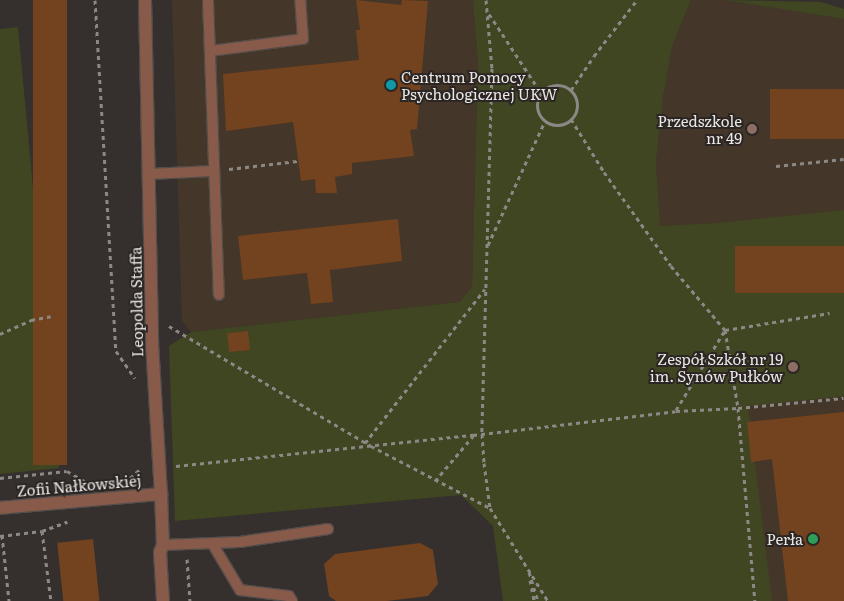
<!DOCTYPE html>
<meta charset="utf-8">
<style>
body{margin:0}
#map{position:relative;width:844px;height:601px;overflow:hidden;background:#35302d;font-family:Literata,serif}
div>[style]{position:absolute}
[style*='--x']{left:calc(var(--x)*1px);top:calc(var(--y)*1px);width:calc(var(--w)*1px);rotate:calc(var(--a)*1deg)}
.education>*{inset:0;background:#443628}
.green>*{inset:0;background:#404522}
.building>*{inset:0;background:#73421f;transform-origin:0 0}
.path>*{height:3px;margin-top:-1.5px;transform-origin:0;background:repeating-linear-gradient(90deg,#8c8886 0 4px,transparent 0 8px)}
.path>.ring{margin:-1.5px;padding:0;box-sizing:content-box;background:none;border:3px solid #8c8886;border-radius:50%}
.roads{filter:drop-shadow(1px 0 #524d4a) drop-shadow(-1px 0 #524d4a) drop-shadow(0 1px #524d4a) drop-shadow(0 -1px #524d4a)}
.lane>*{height:10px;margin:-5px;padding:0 5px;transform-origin:5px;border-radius:5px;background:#875a4a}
.street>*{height:12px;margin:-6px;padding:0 6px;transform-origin:6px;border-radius:6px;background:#875a4a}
.dots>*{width:14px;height:14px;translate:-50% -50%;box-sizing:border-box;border:2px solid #2b2624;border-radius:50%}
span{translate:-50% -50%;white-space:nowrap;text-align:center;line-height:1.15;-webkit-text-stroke:4px #2b2624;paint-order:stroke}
.poi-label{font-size:15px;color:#eae7e5}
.left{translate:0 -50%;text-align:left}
.right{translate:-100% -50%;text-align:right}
.street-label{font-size:15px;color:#eae7e5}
</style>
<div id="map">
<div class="education">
<div style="clip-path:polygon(172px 0,473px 0,478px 64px,472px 287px,459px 302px,191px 332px,182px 321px)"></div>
<div style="clip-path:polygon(691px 0,724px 0,844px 19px,844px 601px,770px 601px,660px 230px,656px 162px,663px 97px,672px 46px)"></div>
</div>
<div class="green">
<div style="clip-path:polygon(473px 0,691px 0,672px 46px,663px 97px,656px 162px,660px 226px,719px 223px,844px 210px,844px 396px,748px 406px,772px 601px,503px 601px,493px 526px,461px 495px,175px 521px,169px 346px,191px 332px,459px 302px,472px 287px,478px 64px)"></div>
<div style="clip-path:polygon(724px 0,821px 2px,844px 9px,844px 19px)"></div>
<div style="clip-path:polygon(18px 27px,59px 468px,0 474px,0 29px)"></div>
</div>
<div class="building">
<div style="left:33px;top:0;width:34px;height:465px"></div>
<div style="clip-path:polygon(356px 0,401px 5px,402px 0,428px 1px,417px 129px,410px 130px,414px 156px,352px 163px,352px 174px,335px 177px,337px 193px,316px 193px,315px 179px,301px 181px,293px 122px,226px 131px,223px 74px,359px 60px,356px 30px,360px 30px)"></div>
<div style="left:844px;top:89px;width:50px;height:74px;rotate:90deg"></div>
<div style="clip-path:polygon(398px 219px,402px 261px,330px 270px,333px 302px,311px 304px,307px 273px,243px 280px,238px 236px)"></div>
<div style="left:844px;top:246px;width:47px;height:109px;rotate:90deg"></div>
<div style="left:248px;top:331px;width:19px;height:21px;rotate:84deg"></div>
<div style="clip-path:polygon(844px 412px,844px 601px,788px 601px,772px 459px,751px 462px,747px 422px)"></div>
<div style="left:93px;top:539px;width:62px;height:36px;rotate:84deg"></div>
<div style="clip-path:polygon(420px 543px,433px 550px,438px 584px,428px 596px,387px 601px,336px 601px,329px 596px,324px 564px,335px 554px)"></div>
</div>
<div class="path">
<div style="--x:95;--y:0;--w:352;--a:86.6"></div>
<div style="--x:116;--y:351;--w:33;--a:55"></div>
<div style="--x:486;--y:0;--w:68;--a:85"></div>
<div style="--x:492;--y:68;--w:366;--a:91.6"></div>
<div style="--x:482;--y:434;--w:29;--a:86"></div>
<div style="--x:484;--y:463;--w:45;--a:82.4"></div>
<div style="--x:490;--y:508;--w:110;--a:58.1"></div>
<div style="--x:489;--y:14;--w:95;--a:56.6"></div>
<div class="ring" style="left:537px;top:85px;width:37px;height:37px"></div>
<div style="--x:571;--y:90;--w:41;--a:-55.9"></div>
<div style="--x:594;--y:56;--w:71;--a:-52.5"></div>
<div style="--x:571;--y:119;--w:62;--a:58.1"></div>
<div style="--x:604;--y:172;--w:115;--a:54.5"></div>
<div style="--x:671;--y:266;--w:84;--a:49.8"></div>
<div style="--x:725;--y:330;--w:79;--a:80.5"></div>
<div style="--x:738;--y:408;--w:194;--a:85"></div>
<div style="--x:776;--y:166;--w:68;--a:-5.9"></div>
<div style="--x:229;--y:169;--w:69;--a:-6.6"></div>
<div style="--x:488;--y:245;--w:136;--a:-65.3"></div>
<div style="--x:169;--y:326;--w:235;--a:30.7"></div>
<div style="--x:371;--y:446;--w:134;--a:27.5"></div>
<div style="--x:0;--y:334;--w:34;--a:-24"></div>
<div style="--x:31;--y:320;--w:20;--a:-11"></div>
<div style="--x:676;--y:410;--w:94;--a:-58.5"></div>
<div style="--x:725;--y:330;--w:106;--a:-9.2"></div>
<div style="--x:365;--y:443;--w:195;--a:-52.1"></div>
<div style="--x:176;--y:466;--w:299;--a:-6"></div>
<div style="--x:473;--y:435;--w:204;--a:-6.7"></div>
<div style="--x:676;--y:411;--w:62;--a:-2.8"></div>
<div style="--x:738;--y:408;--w:106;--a:-5.4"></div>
<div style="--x:0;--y:478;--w:67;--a:-6"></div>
<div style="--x:67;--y:471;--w:22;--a:30"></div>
<div style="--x:130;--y:478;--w:13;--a:-42"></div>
<div style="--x:435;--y:481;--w:59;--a:-49.8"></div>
<div style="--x:42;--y:531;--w:71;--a:82.7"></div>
<div style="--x:2;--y:535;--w:66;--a:83.9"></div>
<div style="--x:0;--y:536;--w:42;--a:-6.8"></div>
<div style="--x:42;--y:531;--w:27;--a:-20"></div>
<div style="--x:187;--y:559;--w:42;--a:85.9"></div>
<div style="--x:529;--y:572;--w:30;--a:73"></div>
<div style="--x:530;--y:580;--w:21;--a:79"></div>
</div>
<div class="roads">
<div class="lane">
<div style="--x:208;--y:0;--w:295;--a:87.9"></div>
<div style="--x:210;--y:51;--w:94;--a:-7.4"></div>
<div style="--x:303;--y:39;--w:39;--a:-94"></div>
<div style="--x:149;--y:174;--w:64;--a:-2.7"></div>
<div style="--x:212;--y:543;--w:55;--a:59.2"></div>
<div style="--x:240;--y:590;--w:49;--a:7"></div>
<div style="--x:289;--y:596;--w:6;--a:59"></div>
<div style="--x:163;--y:545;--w:77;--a:-2.2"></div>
<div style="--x:240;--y:542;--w:89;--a:-8.4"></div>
</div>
<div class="street">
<div style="--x:145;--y:0;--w:343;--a:88.8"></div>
<div style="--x:152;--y:343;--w:151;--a:86.6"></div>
<div style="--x:161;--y:494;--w:51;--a:87.8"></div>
<div style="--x:163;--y:545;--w:8;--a:113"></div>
<div style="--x:160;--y:552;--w:49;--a:86.5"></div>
<div style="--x:0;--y:508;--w:162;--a:-5"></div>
</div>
</div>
<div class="dots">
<div style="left:391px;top:85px;background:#0f9aa8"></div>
<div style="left:752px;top:129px;background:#8d6e63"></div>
<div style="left:793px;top:367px;background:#8d6e63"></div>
<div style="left:813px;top:539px;background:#2e9e5b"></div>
</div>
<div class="poi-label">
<span class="left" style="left:401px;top:85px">Centrum Pomocy<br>Psychologicznej UKW</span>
<span class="right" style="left:742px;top:129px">Przedszkole<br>nr 49</span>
<span class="right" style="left:783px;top:367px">Zespół Szkół nr 19<br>im. Synów Pułków</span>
<span class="right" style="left:803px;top:539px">Perła</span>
</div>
<div class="street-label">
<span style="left:136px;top:302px;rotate:-91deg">Leopolda Staffa</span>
<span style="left:79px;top:485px;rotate:-5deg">Zofii Nałkowskiej</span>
</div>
</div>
